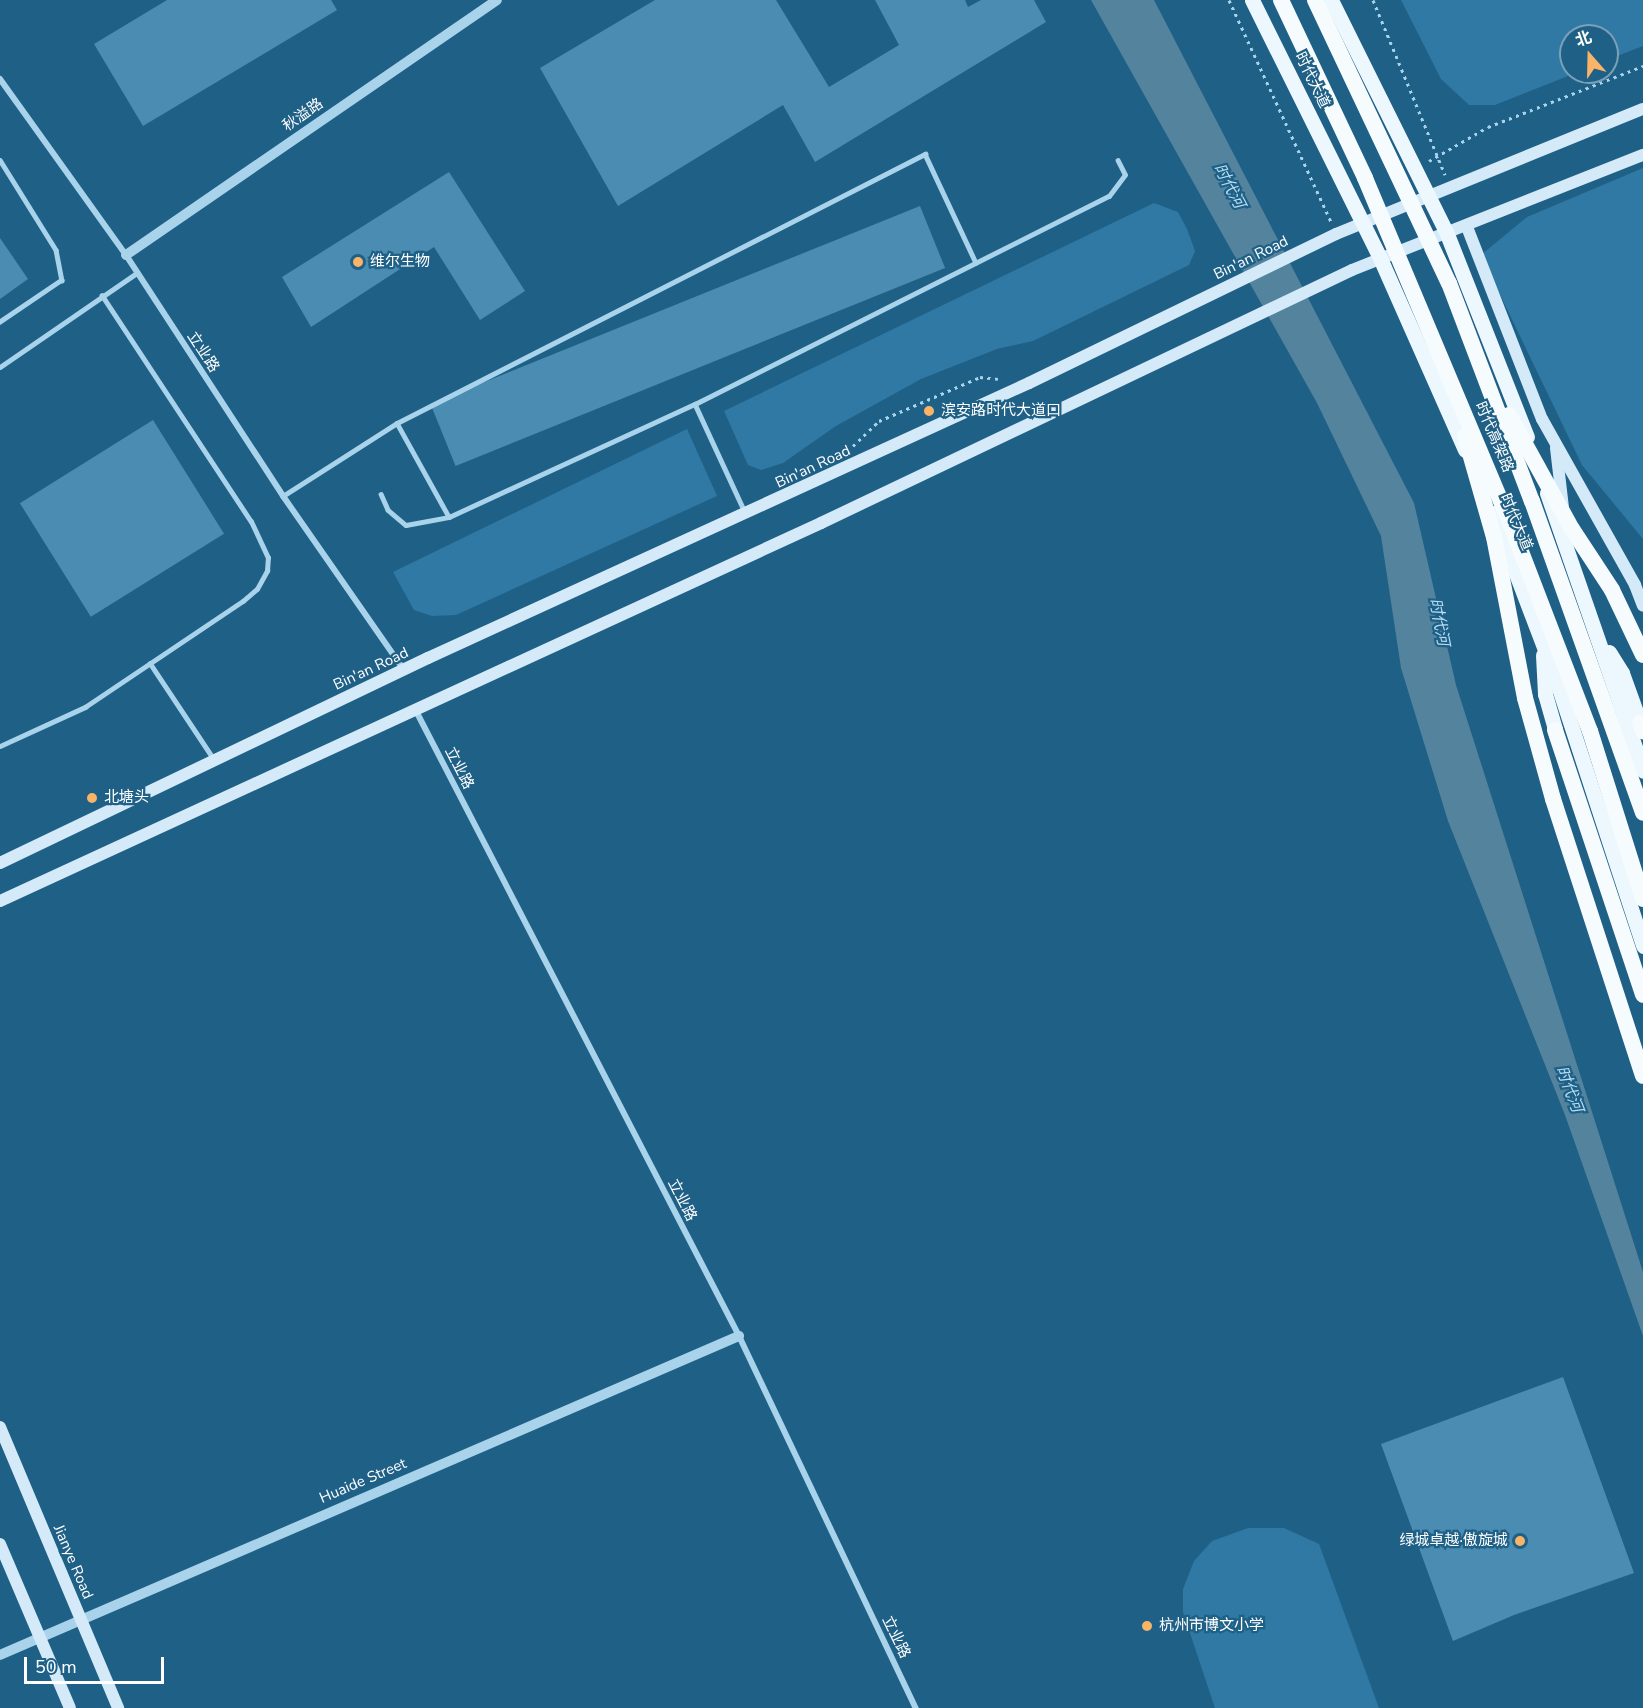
<!DOCTYPE html>
<meta charset="utf-8">
<style>
body{margin:0}
#map{position:relative;width:1643px;height:1708px;overflow:hidden;background:#1f6087;font-family:"Nunito Sans","Noto Sans SC",sans-serif}
div>[style]{position:absolute}
[style*='--x']{left:calc(var(--x)*1px);top:calc(var(--y)*1px);width:calc(var(--w)*1px);rotate:calc(var(--a)*1deg)}
.green>*{inset:0;background:#2f79a4}
.water>*{inset:0;background:#54839d}
.building>*{inset:0;background:#4b8cb2;transform-origin:0 0}
.path>*{height:3px;margin-top:-1.5px;transform-origin:0;background:repeating-linear-gradient(90deg,#a8d3eb 0 3px,transparent 0 7.5px)}
.service>*{height:4.5px;margin:-2.25px;padding:0 2.25px;transform-origin:2.25px;border-radius:2.25px;background:#a8d3eb}
.minor>*{height:6px;margin:-3px;padding:0 3px;transform-origin:3px;border-radius:3px;background:#a8d3eb}
.tertiary>*{height:10px;margin:-5px;padding:0 5px;transform-origin:5px;border-radius:5px;background:#a8d3eb}
.secondary>*{height:12px;margin:-6px;padding:0 6px;transform-origin:6px;border-radius:6px;background:#d4eaf8}
.primary>*{height:15px;margin:-7.5px;padding:0 7.5px;transform-origin:7.5px;border-radius:7.5px;background:#edf7fe}
.trunk>*{height:16px;margin:-8px;padding:0 8px;transform-origin:8px;border-radius:8px;background:#f6fbfe}
.trunk-bridge>*{height:16px;margin:-8px;padding:0 8px;transform-origin:8px;border-radius:8px;background:#f6fbfe}
.dots>*{width:16px;height:16px;translate:-50% -50%;box-sizing:border-box;border:3px solid #1f6087;border-radius:50%}
span{translate:-50% -50%;white-space:nowrap;text-align:center;line-height:1.15;-webkit-text-stroke:4.5px #1f6087;paint-order:stroke}
.street-label{font-size:15px;color:#fff}
.poi-label{font-size:15px;color:#fff}
.left{translate:0 -50%;text-align:left}
.right{translate:-100% -50%;text-align:right}
.water-label{font-size:16px;color:#b4dcf2;font-style:italic}
.north{position:absolute;left:1559px;top:24px;width:60px;height:60px;box-sizing:border-box;background:#1f6087;border:2px solid #79a0b7;border-radius:50%;rotate:340deg;font-size:16px;font-weight:700;line-height:24px;text-align:center;color:#fff}
.north::after{content:'';display:block;margin:auto;width:21px;height:27px;background:#f9b468;clip-path:polygon(50% 0,100% 100%,50% 72%,0 100%)}
.scale{position:absolute;left:24px;top:1657px;width:140px;height:27px;box-sizing:border-box;border:3px solid #fff;border-top:0;padding-left:8px;font-size:18px;line-height:21px;white-space:nowrap;color:#fff;-webkit-text-stroke:4px #1f6087;paint-order:stroke}
</style>
<div id="map">
<div class="green">
<div style="clip-path:polygon(1401px 0,1643px 0,1643px 46px,1607px 60px,1607px 36px,1571px 36px,1571px 72px,1578px 72px,1495px 105px,1469px 105px,1441px 79px)"></div>
<div style="clip-path:polygon(1643px 168px,1643px 539px,1582px 465px,1481px 255px,1527px 217px)"></div>
<div style="clip-path:polygon(1154px 203px,1178px 212px,1187px 229px,1195px 251px,1189px 265px,1033px 341px,997px 349px,921px 379px,836px 426px,783px 463px,761px 470px,748px 465px,724px 411px)"></div>
<div style="clip-path:polygon(687px 429px,717px 496px,456px 615px,432px 616px,414px 610px,393px 572px)"></div>
<div style="clip-path:polygon(1248px 1528px,1284px 1528px,1319px 1544px,1379px 1708px,1215px 1708px,1183px 1612px,1183px 1589px,1194px 1561px,1212px 1541px)"></div>
</div>
<div class="water">
<div style="clip-path:polygon(1091px 0,1154px 0,1414px 503px,1456px 685px,1643px 1272px,1643px 1336px,1565px 1115px,1448px 821px,1401px 668px,1381px 536px,1317px 403px)"></div>
</div>
<div class="building">
<div style="clip-path:polygon(167px 0,331px 0,337px 10px,143px 126px,94px 44px)"></div>
<div style="clip-path:polygon(655px 0,776px 0,829px 87px,899px 45px,875px 0,965px 0,968px 7px,981px 0,1034px 0,1046px 22px,815px 162px,783px 105px,618px 206px,540px 68px)"></div>
<div style="clip-path:polygon(449px 172px,525px 291px,480px 320px,434px 247px,311px 327px,282px 277px)"></div>
<div style="left:920px;top:206px;width:67px;height:528px;rotate:68deg"></div>
<div style="clip-path:polygon(0 238px,28px 279px,0 299px)"></div>
<div style="left:153px;top:420px;width:134px;height:157px;rotate:58deg"></div>
<div style="clip-path:polygon(1563px 1377px,1634px 1573px,1514px 1615px,1453px 1641px,1381px 1444px)"></div>
</div>
<div class="path">
<div style="--x:1229;--y:0;--w:244;--a:65.3"></div>
<div style="--x:1373;--y:0;--w:189;--a:67.6"></div>
<div style="--x:1429;--y:161;--w:68;--a:-30"></div>
<div style="--x:1488;--y:127;--w:167;--a:-21.5"></div>
<div style="--x:853;--y:446;--w:36;--a:-44"></div>
<div style="--x:879;--y:421;--w:110;--a:-23.5"></div>
<div style="--x:980;--y:377;--w:18;--a:6"></div>
</div>
<div class="service">
<div style="--x:0;--y:160;--w:106;--a:58.1"></div>
<div style="--x:56;--y:250;--w:31;--a:79"></div>
<div style="--x:62;--y:280;--w:75;--a:145.9"></div>
<div style="--x:0;--y:367;--w:166;--a:-34.5"></div>
<div style="--x:695;--y:404;--w:119;--a:65.2"></div>
<div style="--x:397;--y:423;--w:107;--a:61"></div>
<div style="--x:381;--y:494;--w:17;--a:66"></div>
<div style="--x:388;--y:510;--w:23;--a:40"></div>
<div style="--x:406;--y:525;--w:44;--a:-10.5"></div>
<div style="--x:449;--y:517;--w:271;--a:-24.7"></div>
<div style="--x:695;--y:404;--w:463;--a:-26.7"></div>
<div style="--x:1109;--y:196;--w:26;--a:-53"></div>
<div style="--x:1125;--y:175;--w:16;--a:-117"></div>
<div style="--x:283;--y:496;--w:135;--a:-32.6"></div>
<div style="--x:397;--y:423;--w:593;--a:-27"></div>
<div style="--x:925;--y:154;--w:120;--a:64.9"></div>
<div style="--x:150;--y:663;--w:114;--a:56.4"></div>
<div style="--x:0;--y:746;--w:94;--a:-24.6"></div>
<div style="--x:85;--y:707;--w:190;--a:-33.9"></div>
<div style="--x:243;--y:601;--w:18;--a:-41"></div>
<div style="--x:257;--y:589;--w:21;--a:-61"></div>
<div style="--x:267;--y:571;--w:13;--a:-86"></div>
<div style="--x:268;--y:558;--w:40;--a:-115"></div>
<div style="--x:251;--y:522;--w:271;--a:-123.4"></div>
</div>
<div class="minor">
<div style="--x:0;--y:79;--w:216;--a:54.4"></div>
<div style="--x:126;--y:255;--w:288;--a:56.9"></div>
<div style="--x:283;--y:496;--w:212;--a:55.2"></div>
<div style="--x:415;--y:709;--w:706;--a:62.67"></div>
<div style="--x:739;--y:1336;--w:412;--a:64.6"></div>
</div>
<div class="tertiary">
<div style="--x:126;--y:255;--w:450;--a:-34.5"></div>
<div style="--x:0;--y:1655;--w:805;--a:-23.35"></div>
</div>
<div class="secondary">
<div style="--x:1467;--y:227;--w:206;--a:68.7"></div>
<div style="--x:1542;--y:419;--w:190;--a:60.7"></div>
<div style="--x:1635;--y:585;--w:22;--a:69"></div>
<div style="--x:1556;--y:448;--w:60;--a:83.3"></div>
<div style="--x:0;--y:863;--w:475;--a:-25.6"></div>
<div style="--x:428;--y:658;--w:661;--a:-24.59"></div>
<div style="--x:1029;--y:383;--w:341;--a:-25.9"></div>
<div style="--x:1336;--y:234;--w:331;--a:-22.2"></div>
<div style="--x:0;--y:901;--w:904;--a:-24.72"></div>
<div style="--x:821;--y:523;--w:588;--a:-25.48"></div>
<div style="--x:1352;--y:270;--w:313;--a:-21.6"></div>
<div style="--x:0;--y:1427;--w:305;--a:67.2"></div>
<div style="--x:0;--y:1544;--w:178;--a:66.9"></div>
</div>
<div class="primary">
<div style="--x:1252;--y:0;--w:288;--a:63.6"></div>
<div style="--x:1380;--y:258;--w:210;--a:66.1"></div>
<div style="--x:1331;--y:0;--w:261;--a:63.6"></div>
<div style="--x:1447;--y:234;--w:218;--a:68.5"></div>
<div style="--x:1547;--y:493;--w:294;--a:70.9"></div>
<div style="--x:1493;--y:513;--w:174;--a:69.2"></div>
<div style="--x:1555;--y:676;--w:284;--a:71.9"></div>
<div style="--x:1609;--y:652;--w:25;--a:58"></div>
<div style="--x:1622;--y:673;--w:53;--a:70.2"></div>
<div style="--x:1543;--y:655;--w:39;--a:87"></div>
<div style="--x:1545;--y:694;--w:37;--a:74"></div>
</div>
<div class="trunk">
<div style="--x:1640;--y:723;--w:9;--a:69"></div>
<div style="--x:1555;--y:730;--w:279;--a:71.6"></div>
</div>
<div class="trunk-bridge">
<div style="--x:1281;--y:0;--w:197;--a:64.7"></div>
<div style="--x:1365;--y:178;--w:366;--a:67.2"></div>
<div style="--x:1507;--y:515;--w:231;--a:69"></div>
<div style="--x:1590;--y:731;--w:176;--a:72.5"></div>
<div style="--x:1315;--y:0;--w:313;--a:64.7"></div>
<div style="--x:1449;--y:283;--w:233;--a:69.2"></div>
<div style="--x:1532;--y:501;--w:331;--a:70.4"></div>
<div style="--x:1509;--y:415;--w:130;--a:61.1"></div>
<div style="--x:1572;--y:529;--w:73;--a:56.7"></div>
<div style="--x:1612;--y:590;--w:72;--a:64.5"></div>
<div style="--x:1465;--y:436;--w:105;--a:74"></div>
<div style="--x:1494;--y:537;--w:164;--a:79.1"></div>
<div style="--x:1525;--y:698;--w:105;--a:74.5"></div>
<div style="--x:1553;--y:799;--w:291;--a:72"></div>
</div>
<div class="dots">
<div style="left:358px;top:262px;background:#f9b468"></div>
<div style="left:929px;top:411px;background:#f9b468"></div>
<div style="left:92px;top:798px;background:#f9b468"></div>
<div style="left:1520px;top:1541px;background:#f9b468"></div>
<div style="left:1147px;top:1626px;background:#f9b468"></div>
</div>
<div class="street-label">
<span style="left:1312px;top:80px;rotate:64deg">时代大道</span>
<span style="left:303px;top:115px;rotate:-35deg">秋溢路</span>
<span style="left:1251px;top:258px;rotate:-26deg">Bin'an Road</span>
<span style="left:203px;top:352px;rotate:57deg">立业路</span>
<span style="left:1494px;top:437px;rotate:67deg">时代高架路</span>
<span style="left:813px;top:467px;rotate:-25deg">Bin'an Road</span>
<span style="left:1516px;top:522px;rotate:67deg">时代大道</span>
<span style="left:371px;top:669px;rotate:-25deg">Bin'an Road</span>
<span style="left:459px;top:768px;rotate:63deg">立业路</span>
<span style="left:682px;top:1200px;rotate:63deg">立业路</span>
<span style="left:363px;top:1481px;rotate:-23deg">Huaide Street</span>
<span style="left:73px;top:1562px;rotate:67deg">Jianye Road</span>
<span style="left:896px;top:1637px;rotate:64deg">立业路</span>
</div>
<div class="poi-label">
<span class="left" style="left:370px;top:262px">维尔生物</span>
<span class="left" style="left:941px;top:411px">滨安路时代大道口</span>
<span class="left" style="left:104px;top:798px">北塘头</span>
<span class="right" style="left:1508px;top:1541px">绿城卓越·傲旋城</span>
<span class="left" style="left:1159px;top:1626px">杭州市博文小学</span>
</div>
<div class="water-label">
<span style="left:1229px;top:186px;rotate:62deg">时代河</span>
<span style="left:1439px;top:622px;rotate:79deg">时代河</span>
<span style="left:1569px;top:1089px;rotate:69deg">时代河</span>
</div>
<div class="north">北</div>
<div class="scale">50 m</div>
</div>
